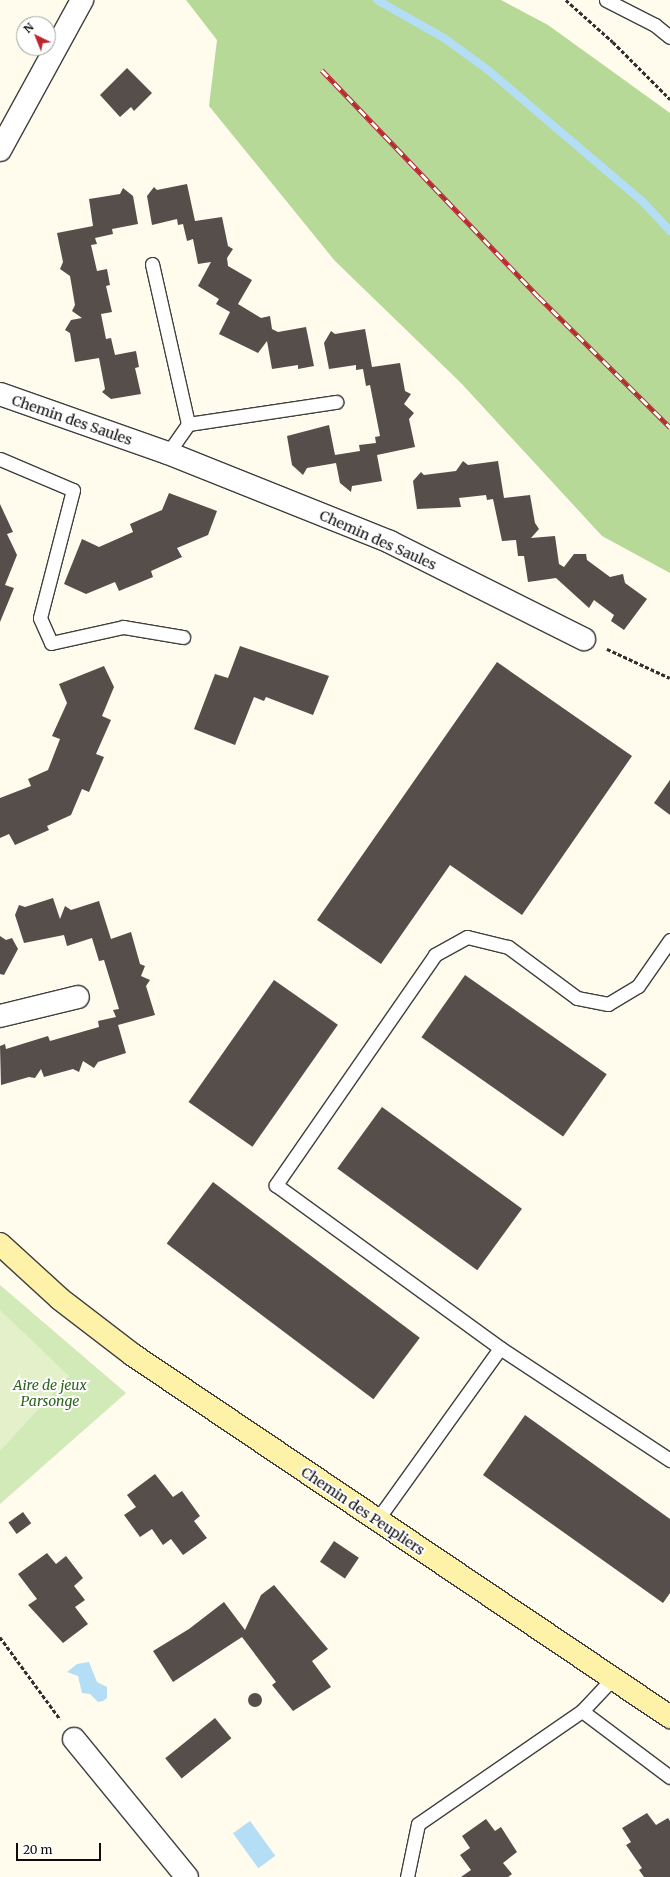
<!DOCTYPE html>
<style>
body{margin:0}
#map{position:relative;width:670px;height:1877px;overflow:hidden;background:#fffbed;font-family:Merriweather,serif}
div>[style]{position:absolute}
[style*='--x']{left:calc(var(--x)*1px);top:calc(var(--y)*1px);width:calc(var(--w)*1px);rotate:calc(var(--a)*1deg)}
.green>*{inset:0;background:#d2e9b8}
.forest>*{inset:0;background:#b7d997}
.pitch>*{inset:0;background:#e4f0c9}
.water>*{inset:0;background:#b3def6;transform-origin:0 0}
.stream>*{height:8px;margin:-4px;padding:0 4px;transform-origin:4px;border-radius:4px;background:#b3def6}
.building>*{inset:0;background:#564e4a;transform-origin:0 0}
.round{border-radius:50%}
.path>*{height:2.5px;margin-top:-1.25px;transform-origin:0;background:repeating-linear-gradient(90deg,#2f2f2f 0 4px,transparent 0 6px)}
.roads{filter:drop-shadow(1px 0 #404040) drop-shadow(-1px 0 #404040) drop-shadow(0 1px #404040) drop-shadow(0 -1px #404040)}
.lane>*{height:13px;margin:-6.5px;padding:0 6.5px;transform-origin:6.5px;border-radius:6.5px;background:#fff}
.street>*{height:22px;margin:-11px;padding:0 11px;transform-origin:11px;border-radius:11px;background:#fff}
.secondary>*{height:22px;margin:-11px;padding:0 11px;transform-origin:11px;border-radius:11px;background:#fef2a9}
.rail>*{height:4.5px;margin-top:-2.25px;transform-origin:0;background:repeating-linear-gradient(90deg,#fff 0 9px,#bc2631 0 18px);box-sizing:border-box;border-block:1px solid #bc2631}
span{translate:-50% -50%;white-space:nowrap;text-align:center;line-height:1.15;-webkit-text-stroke:4px #fff;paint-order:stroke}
.street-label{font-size:14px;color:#0d0d0d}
.park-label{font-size:14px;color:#2e641e;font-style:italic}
.north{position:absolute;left:16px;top:16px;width:40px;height:40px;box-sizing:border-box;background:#fff;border:1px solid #9e9e9e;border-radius:50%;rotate:317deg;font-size:11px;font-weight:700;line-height:16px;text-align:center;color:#0d0d0d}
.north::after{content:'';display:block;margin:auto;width:14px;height:18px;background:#bc2631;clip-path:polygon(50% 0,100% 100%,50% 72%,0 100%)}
.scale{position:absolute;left:16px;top:1843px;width:85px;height:18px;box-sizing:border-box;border:2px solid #0d0d0d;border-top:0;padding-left:5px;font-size:12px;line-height:14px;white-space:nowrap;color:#0d0d0d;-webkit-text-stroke:3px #fff;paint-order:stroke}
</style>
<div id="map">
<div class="green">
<div style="clip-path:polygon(0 1285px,126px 1393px,0 1504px)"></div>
</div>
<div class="forest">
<div style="clip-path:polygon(186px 0,501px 0,548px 25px,670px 113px,670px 573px,602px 536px,461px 383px,335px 261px,209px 106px,217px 40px)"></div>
</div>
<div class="pitch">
<div style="clip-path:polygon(0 1310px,69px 1376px,0 1451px)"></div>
</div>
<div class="water">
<div style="clip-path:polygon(89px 1662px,97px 1682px,107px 1687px,107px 1698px,103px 1701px,98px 1702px,90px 1694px,82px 1693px,78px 1676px,67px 1672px,77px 1664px)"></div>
<div style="left:250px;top:1821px;width:43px;height:21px;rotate:54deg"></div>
</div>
<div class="stream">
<div style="--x:377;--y:0;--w:77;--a:29.6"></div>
<div style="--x:444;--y:38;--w:54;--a:36"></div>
<div style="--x:488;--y:70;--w:205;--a:40.4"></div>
<div style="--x:644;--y:203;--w:38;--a:47"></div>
</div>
<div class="building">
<div style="clip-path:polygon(127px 68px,152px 93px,134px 111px,131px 107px,120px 117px,100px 95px)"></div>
<div style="clip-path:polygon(187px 184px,195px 221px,222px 217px,228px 246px,233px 249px,227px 258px,228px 266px,252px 280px,238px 304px,261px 318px,270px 316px,272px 329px,278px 332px,306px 327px,314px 366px,298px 369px,298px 365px,272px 369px,267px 341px,258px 353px,219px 334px,230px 312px,216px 304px,219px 299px,198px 286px,211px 262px,198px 264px,193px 239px,187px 241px,183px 224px,178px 225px,177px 219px,152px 225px,147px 196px,154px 187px,157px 190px)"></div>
<div style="clip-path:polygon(123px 188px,133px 196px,138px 224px,112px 229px,113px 234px,95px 238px,97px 244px,91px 245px,97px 271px,107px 269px,110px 285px,106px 286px,112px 312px,101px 314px,106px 339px,111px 338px,115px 355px,136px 351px,139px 367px,135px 368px,141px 394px,111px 399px,102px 392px,105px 389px,99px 358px,75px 362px,70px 333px,65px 330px,71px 320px,82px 318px,72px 311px,75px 305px,70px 276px,60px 269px,63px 262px,57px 233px,93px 226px,89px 199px,120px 194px)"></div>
<div style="clip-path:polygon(365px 329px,372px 367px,400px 363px,405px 391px,411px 394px,404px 404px,414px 413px,409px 419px,415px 447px,377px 455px,382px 481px,352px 486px,351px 492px,340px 483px,336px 463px,307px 468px,303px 475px,292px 465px,287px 436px,329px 425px,335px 455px,360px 451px,359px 445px,376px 443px,375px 437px,380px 436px,370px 385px,366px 386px,363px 369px,356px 370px,356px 365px,329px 369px,324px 343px,331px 331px,335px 334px)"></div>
<div style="clip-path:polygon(463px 461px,468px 465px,498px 461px,504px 498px,530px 495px,535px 523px,539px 529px,531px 538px,555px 536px,559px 564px,564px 567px,574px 554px,586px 554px,587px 560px,610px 577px,623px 574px,625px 583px,647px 599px,624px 630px,611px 621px,614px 615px,594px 600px,589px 608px,556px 578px,528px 582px,524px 556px,518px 556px,516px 540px,502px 541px,493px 499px,487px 500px,486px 495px,459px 498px,461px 507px,417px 509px,413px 481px,421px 472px,424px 475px,456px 471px)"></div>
<div style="clip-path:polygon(169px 493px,217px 511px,208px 535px,177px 548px,182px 557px,151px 571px,153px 577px,119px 591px,115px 582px,86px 594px,64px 584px,82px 539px,99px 547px,133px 532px,130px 524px,162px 510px)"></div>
<div style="clip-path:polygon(0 504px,13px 532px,7px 534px,17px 555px,5px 585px,14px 588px,0 622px)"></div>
<div style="clip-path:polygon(240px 646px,329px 676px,313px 715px,266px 697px,264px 701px,254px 697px,235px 745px,194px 729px,215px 674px,228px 678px)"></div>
<div style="clip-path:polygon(497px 662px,632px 756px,522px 915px,450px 865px,381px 964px,317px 920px)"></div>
<div style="clip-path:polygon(104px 666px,114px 687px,102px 716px,111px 720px,96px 754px,104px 757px,89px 792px,82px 789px,71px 815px,47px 826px,49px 830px,15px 845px,9px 834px,0 838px,0 798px,31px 786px,28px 779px,48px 770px,60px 739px,52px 736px,67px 703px,59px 684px)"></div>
<div style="clip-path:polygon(670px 780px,670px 815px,654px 803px)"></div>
<div style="clip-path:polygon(53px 898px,60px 919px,65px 906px,71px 910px,99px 901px,111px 939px,131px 932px,140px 964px,145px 966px,141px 976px,150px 980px,146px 986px,155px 1015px,118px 1025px,126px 1053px,98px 1062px,94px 1068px,83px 1061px,79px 1072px,73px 1069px,44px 1077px,41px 1069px,35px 1078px,29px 1077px,1px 1085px,0 1046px,5px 1044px,6px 1049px,48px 1036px,50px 1041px,99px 1027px,98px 1021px,116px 1017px,113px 1010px,119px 1009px,104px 960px,99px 961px,92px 938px,67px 946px,64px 935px,24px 943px,15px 915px,19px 905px,25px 907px)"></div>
<div style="clip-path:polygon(0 936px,6px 940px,12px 938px,18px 949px,4px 975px,0 974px)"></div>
<div style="left:465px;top:975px;width:173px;height:76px;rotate:35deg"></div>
<div style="left:274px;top:980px;width:78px;height:149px;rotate:35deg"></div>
<div style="left:382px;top:1107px;width:173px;height:76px;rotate:36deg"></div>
<div style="left:213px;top:1182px;width:259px;height:77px;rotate:37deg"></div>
<div style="clip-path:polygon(525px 1415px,670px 1519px,670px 1593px,663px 1603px,483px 1475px)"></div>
<div style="clip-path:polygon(155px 1474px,173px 1497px,182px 1491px,200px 1516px,194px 1521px,207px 1538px,183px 1555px,171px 1539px,163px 1545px,152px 1529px,140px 1537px,124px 1515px,136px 1507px,127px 1495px)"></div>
<div style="left:23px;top:1512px;width:14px;height:18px;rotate:54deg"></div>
<div style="left:334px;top:1541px;width:30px;height:25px;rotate:34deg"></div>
<div style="clip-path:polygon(47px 1553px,56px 1564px,66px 1556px,83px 1578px,74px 1586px,85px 1600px,75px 1607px,88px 1624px,63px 1643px,28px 1605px,37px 1599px,18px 1574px)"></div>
<div style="clip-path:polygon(274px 1585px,328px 1649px,312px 1661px,331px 1687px,293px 1711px,272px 1685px,276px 1682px,242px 1637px,173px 1682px,153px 1651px,189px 1629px,224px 1602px,245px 1630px,261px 1595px)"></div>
<div class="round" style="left:248px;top:1693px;width:14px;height:14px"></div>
<div style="left:215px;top:1718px;width:26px;height:64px;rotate:51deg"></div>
<div style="clip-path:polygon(647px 1813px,656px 1825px,668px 1818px,670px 1821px,670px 1877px,644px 1877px,639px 1870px,642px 1868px,626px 1845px,631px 1842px,622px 1828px)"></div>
<div style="clip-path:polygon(486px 1819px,495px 1831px,501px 1827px,517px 1852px,503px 1863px,512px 1874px,508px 1877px,461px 1877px,471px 1870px,460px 1855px,470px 1848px,462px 1836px)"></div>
</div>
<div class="path">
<div style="--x:566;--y:0;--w:63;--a:41.8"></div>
<div style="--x:613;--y:42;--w:81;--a:45"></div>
<div style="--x:607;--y:649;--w:69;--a:24.7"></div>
<div style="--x:0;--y:1637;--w:102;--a:53.8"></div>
</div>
<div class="roads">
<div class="lane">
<div style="--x:606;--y:0;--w:55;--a:27"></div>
<div style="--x:655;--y:25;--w:19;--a:39"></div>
<div style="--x:152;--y:264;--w:164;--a:77.3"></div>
<div style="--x:168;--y:453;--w:35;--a:-55"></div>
<div style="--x:188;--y:424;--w:150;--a:-8.5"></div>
<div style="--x:0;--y:459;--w:79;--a:23"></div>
<div style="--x:73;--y:490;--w:132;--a:104.5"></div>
<div style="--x:40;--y:618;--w:27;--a:66"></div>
<div style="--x:51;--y:643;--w:74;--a:-12.5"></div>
<div style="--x:123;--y:627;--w:61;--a:9.5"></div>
<div style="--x:670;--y:940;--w:56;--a:124.8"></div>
<div style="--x:638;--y:986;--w:35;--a:149"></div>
<div style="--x:608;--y:1004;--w:32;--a:-169"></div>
<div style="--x:577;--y:998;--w:86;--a:-143.5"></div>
<div style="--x:508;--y:947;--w:42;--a:-166.3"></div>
<div style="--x:467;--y:937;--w:37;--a:151"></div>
<div style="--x:435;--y:955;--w:280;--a:124.7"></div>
<div style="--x:276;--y:1185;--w:277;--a:36"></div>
<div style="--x:500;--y:1348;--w:204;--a:33.4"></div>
<div style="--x:377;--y:1520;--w:211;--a:-54.4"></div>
<div style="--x:582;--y:1711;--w:110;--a:36.9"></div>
<div style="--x:407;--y:1877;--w:54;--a:-78.3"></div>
<div style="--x:418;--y:1824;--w:199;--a:-34.6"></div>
<div style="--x:582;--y:1711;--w:44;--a:-46.8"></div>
</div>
<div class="street">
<div style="--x:0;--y:150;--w:171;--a:-61.3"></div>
<div style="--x:0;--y:394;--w:178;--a:19.4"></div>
<div style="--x:168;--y:453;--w:239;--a:21.8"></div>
<div style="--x:390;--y:542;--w:217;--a:26.6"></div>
<div style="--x:0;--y:1016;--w:80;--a:-13.7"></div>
<div style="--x:74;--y:1739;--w:178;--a:50.7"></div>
</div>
<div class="secondary">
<div style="--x:0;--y:1244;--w:81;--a:42.5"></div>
<div style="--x:60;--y:1299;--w:92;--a:37.5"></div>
<div style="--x:133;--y:1355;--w:648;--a:33.98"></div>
</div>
</div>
<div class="rail">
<div style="--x:322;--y:70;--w:314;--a:46.3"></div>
<div style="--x:539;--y:297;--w:185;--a:44.8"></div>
</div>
<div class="street-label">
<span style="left:72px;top:420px;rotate:19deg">Chemin des Saules</span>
<span style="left:378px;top:540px;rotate:24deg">Chemin des Saules</span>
<span style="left:363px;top:1511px;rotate:34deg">Chemin des Peupliers</span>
</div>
<div class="park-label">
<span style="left:50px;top:1393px">Aire de jeux<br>Parsonge</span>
</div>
<div class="north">N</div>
<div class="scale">20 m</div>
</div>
